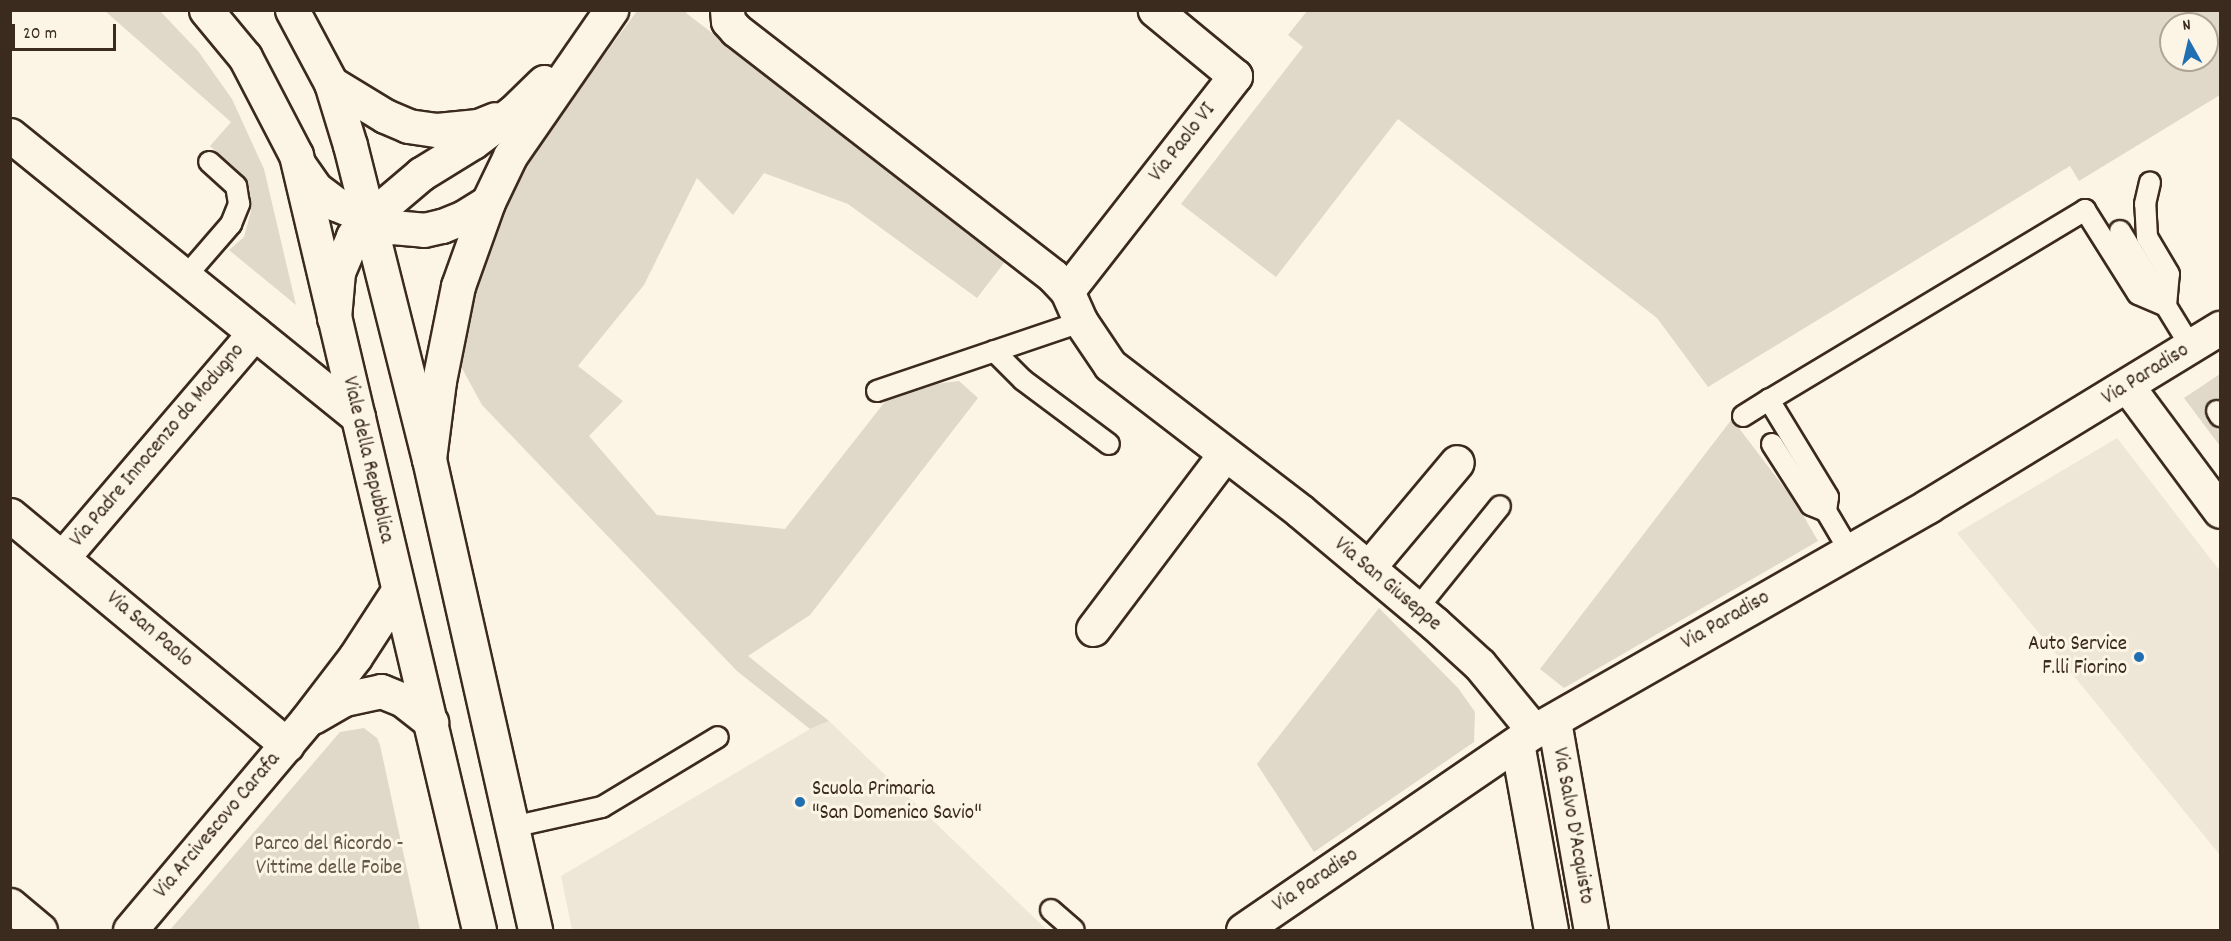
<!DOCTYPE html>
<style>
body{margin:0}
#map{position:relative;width:2231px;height:941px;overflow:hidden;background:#fcf5e5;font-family:Dekko,sans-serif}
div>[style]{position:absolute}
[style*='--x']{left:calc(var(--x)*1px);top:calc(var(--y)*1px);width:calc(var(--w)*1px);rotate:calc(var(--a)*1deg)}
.built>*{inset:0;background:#eee6d6}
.green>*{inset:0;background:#e0d8c8}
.roads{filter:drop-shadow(2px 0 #3b2a1e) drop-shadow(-2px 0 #3b2a1e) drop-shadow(0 2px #3b2a1e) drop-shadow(0 -2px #3b2a1e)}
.service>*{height:20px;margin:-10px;padding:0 10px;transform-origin:10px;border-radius:10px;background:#fcf5e5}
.minor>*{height:33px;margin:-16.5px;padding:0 16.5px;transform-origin:16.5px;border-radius:16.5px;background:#fcf5e5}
.tertiary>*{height:33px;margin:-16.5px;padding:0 16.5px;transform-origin:16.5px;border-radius:16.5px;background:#fcf5e5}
.secondary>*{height:33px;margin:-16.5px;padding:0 16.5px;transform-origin:16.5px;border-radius:16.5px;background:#fcf5e5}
.motorway>*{height:33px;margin:-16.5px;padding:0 16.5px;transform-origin:16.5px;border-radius:16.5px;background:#fcf5e5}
.dots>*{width:16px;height:16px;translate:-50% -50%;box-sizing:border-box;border:3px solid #fcf5e5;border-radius:50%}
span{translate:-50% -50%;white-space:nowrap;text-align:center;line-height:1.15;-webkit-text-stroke:6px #fcf5e5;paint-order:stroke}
.street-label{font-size:21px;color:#3b2a1e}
.poi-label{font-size:21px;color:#3b2a1e}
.right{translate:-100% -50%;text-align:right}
.left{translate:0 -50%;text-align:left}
.park-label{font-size:21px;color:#645648}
.frame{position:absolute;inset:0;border:12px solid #3b2a1e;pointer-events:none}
.north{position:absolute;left:2159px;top:12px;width:60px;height:60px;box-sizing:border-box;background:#fcf5e5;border:2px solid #afa495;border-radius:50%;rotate:352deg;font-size:16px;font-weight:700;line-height:24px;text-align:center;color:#3b2a1e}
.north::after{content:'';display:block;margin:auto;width:21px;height:27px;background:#1f6fb2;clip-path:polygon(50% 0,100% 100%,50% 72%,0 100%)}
.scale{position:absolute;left:12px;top:24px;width:104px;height:27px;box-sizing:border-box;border:3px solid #3b2a1e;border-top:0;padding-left:8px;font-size:18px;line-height:21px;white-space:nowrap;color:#3b2a1e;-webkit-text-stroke:4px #fcf5e5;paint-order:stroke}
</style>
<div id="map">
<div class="built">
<div style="clip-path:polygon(2117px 438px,2220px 571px,2220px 855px,1957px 533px)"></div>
<div style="clip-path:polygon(829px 721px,1047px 930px,572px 930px,561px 876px,810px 729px)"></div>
</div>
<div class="green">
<div style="clip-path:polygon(105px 11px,160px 11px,198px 51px,232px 99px,264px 169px,296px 305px,229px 250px,244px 237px,251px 211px,250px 189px,238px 170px,210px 146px,231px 122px)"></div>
<div style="clip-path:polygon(637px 11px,688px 11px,686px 13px,1007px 259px,977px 298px,848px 204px,764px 173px,733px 215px,697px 178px,644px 285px,578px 366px,623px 401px,589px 436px,657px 515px,785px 529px,895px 389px,959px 381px,978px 398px,810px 615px,748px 656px,829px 721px,810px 729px,737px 671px,482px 405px,458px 361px,481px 254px,523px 165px)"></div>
<div style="clip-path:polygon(evenodd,1307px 11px,2220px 11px,2220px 95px,2079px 181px,2070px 166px,1708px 387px,1657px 318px,1398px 119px,1276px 277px,1181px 204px,1303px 47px,1288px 35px,1307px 11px,2171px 24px,2207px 24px,2207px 60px,2171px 60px,2171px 24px)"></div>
<div style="clip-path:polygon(2220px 374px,2220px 446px,2184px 398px)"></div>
<div style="clip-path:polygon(1732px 419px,1796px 503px,1818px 541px,1564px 688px,1540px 669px)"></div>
<div style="clip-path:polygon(1379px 608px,1458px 688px,1475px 712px,1474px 742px,1314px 852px,1257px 764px)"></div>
<div style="clip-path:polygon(364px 728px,377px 738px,380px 745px,420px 930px,170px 930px,340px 732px)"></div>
</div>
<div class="roads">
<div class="service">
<div style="--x:2120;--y:231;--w:136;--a:58.5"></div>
<div style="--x:186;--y:276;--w:69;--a:-49.1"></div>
<div style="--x:231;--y:224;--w:22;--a:-68"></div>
<div style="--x:239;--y:204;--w:18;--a:-99"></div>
<div style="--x:236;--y:186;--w:36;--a:-138"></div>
<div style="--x:994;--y:351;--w:41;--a:45"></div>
<div style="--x:1023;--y:380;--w:107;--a:36.7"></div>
<div style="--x:877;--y:391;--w:215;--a:-18.7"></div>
<div style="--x:2217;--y:411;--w:6;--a:59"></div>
<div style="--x:1743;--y:416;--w:31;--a:-32"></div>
<div style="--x:1772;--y:444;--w:72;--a:57.4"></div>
<div style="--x:1811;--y:505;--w:16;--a:22"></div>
<div style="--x:1826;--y:511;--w:45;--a:59.5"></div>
<div style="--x:1826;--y:511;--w:14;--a:-82"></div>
<div style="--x:1828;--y:497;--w:114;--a:-121.3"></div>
<div style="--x:1769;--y:400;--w:369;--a:-31"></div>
<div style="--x:2085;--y:210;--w:99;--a:57.8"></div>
<div style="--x:2138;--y:294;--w:30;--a:23"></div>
<div style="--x:2166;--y:306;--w:32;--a:-85"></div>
<div style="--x:2169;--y:274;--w:43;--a:-120.7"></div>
<div style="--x:2147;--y:237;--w:33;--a:-93"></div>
<div style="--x:2145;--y:204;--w:22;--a:-77"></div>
<div style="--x:1417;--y:609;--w:132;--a:-51.1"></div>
<div style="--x:512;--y:827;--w:92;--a:-12.5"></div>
<div style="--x:602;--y:807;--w:135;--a:-31.1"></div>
<div style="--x:1051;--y:910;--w:30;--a:41"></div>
</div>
<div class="minor">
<div style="--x:727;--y:10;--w:11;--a:85"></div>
<div style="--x:728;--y:21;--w:12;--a:48"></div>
<div style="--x:736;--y:30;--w:401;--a:37.8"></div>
<div style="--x:1053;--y:276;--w:21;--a:47"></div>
<div style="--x:1067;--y:291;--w:34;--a:66"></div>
<div style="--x:1081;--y:322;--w:52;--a:56"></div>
<div style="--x:1110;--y:365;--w:240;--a:37.5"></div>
<div style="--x:1300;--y:511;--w:175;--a:39.9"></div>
<div style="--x:1434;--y:623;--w:62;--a:42.4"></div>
<div style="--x:1480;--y:665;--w:85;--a:50.7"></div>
<div style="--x:10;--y:135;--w:448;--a:39"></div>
<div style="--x:1067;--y:291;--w:273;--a:-52"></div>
<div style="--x:1235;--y:76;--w:104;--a:-140.5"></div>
<div style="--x:2128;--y:387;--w:154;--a:53.4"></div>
<div style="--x:10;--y:515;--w:360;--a:39.7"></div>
<div style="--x:62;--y:558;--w:296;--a:-49.5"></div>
<div style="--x:1368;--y:568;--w:138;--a:-50"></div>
<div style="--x:1093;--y:629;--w:219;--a:-53"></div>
<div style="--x:313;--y:717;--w:36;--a:-30"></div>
<div style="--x:344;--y:699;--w:38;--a:-12"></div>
<div style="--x:381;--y:691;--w:24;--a:22"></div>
<div style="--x:403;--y:700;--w:36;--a:38"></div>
<div style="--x:10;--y:905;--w:39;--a:40"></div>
<div style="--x:130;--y:930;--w:273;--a:-49.9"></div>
<div style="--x:306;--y:721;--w:81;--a:-52.6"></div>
<div style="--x:355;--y:657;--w:79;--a:-56.9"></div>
</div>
<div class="tertiary">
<div style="--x:1554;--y:721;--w:212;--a:80"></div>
<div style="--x:1517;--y:743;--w:190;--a:79.7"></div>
<div style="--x:1243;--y:930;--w:353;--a:-34.4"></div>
<div style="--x:1534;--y:731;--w:454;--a:-29.7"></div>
<div style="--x:1928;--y:506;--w:342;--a:-31.4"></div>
</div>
<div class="secondary">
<div style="--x:206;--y:10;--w:61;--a:50.3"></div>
<div style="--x:245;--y:57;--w:110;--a:62.5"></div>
<div style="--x:296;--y:155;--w:796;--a:76.71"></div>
<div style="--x:292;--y:10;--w:83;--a:61.9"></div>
<div style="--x:331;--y:83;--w:65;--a:73"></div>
<div style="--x:350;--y:145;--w:324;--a:75.9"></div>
<div style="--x:429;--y:459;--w:483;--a:77.3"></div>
</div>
<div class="motorway">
<div style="--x:331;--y:83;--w:63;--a:31.4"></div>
<div style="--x:385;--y:116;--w:25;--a:23"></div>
<div style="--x:408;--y:126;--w:29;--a:8"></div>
<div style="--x:437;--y:130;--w:41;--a:-5.6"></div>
<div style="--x:478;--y:126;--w:18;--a:-22"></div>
<div style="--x:299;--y:165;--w:29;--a:55"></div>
<div style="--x:316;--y:189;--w:25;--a:37"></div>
<div style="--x:336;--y:204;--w:61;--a:22.3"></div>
<div style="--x:392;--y:227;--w:32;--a:5"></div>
<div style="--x:424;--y:230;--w:18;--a:-13"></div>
<div style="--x:442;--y:226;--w:24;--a:-22"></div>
<div style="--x:464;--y:217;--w:28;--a:-32"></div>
<div style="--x:334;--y:318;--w:46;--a:-85"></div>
<div style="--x:338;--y:272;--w:39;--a:-67"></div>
<div style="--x:353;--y:236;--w:23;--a:-49"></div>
<div style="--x:368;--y:219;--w:70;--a:-40.3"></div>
<div style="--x:421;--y:174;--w:61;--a:-31.6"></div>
<div style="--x:473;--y:142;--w:50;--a:-36.9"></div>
<div style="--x:513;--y:112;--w:43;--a:-44.1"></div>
<div style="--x:429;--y:459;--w:79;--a:-82.7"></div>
<div style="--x:439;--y:381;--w:97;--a:-78.7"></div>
<div style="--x:458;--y:286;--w:89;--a:-70.3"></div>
<div style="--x:488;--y:202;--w:51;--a:-64.4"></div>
<div style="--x:510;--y:156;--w:178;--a:-55.3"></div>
</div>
</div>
<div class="dots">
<div style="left:2139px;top:657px;background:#1f6fb2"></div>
<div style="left:800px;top:802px;background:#1f6fb2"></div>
</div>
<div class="street-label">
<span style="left:1183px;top:143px;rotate:-52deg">Via Paolo VI</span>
<span style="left:2146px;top:375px;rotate:-32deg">Via Paradiso</span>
<span style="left:158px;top:446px;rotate:-50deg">Via Padre Innocenzo da Modugno</span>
<span style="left:367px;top:460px;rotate:77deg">Viale della Repubblica</span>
<span style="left:1387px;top:585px;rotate:40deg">Via San Giuseppe</span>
<span style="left:1726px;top:621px;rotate:-30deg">Via Paradiso</span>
<span style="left:149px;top:630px;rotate:40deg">Via San Paolo</span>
<span style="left:218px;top:826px;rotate:-50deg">Via Arcivescovo Carafa</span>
<span style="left:1572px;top:826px;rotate:80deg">Via Salvo D'Acquisto</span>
<span style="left:1316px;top:881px;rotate:-34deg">Via Paradiso</span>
</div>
<div class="poi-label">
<span class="right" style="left:2127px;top:657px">Auto Service<br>F.lli Fiorino</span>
<span class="left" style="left:812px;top:802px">Scuola Primaria<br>"San Domenico Savio"</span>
</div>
<div class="park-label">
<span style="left:329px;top:857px">Parco del Ricordo -<br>Vittime delle Foibe</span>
</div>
<div class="frame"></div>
<div class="north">N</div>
<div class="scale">20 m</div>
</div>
